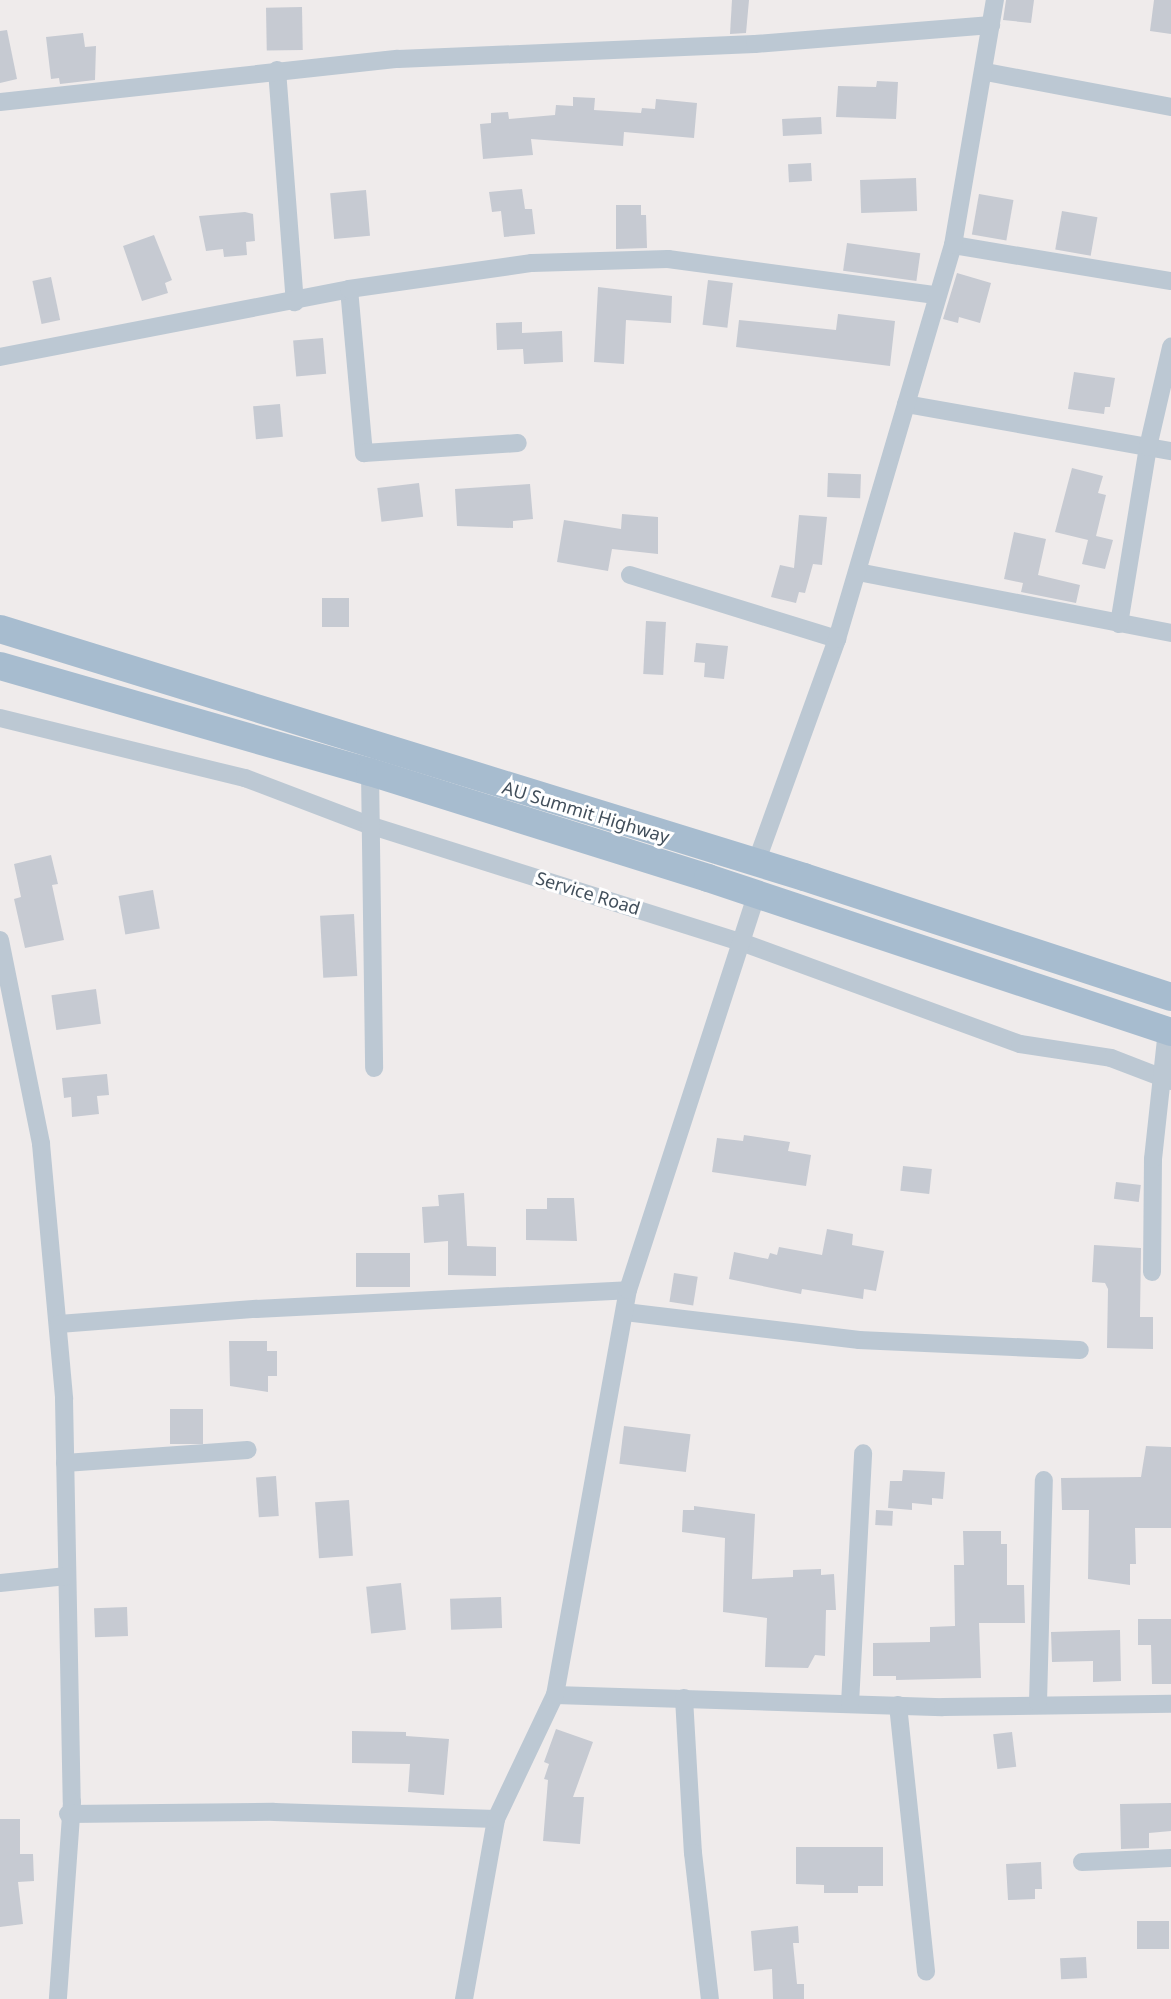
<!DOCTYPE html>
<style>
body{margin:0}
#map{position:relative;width:1171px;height:1999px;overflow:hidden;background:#efebeb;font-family:"Noto Sans",sans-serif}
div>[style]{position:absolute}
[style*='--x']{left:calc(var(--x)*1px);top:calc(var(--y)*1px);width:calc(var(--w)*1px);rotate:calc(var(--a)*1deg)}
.building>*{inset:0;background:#c6cad2;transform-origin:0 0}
.street>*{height:18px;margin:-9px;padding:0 9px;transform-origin:9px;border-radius:9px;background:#bcc8d3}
.primary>*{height:28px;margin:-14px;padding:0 14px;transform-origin:14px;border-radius:14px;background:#a7bccf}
span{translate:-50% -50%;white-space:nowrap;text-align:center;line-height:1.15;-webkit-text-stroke:6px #fff;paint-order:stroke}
.street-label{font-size:18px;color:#424f5b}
</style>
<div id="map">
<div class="building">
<div style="clip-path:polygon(732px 0,749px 0,746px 33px,730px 34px)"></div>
<div style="clip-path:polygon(1006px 0,1034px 0,1031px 23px,1003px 20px)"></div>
<div style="clip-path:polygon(1154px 0,1171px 0,1171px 34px,1150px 31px)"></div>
<div style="left:302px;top:7px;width:43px;height:36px;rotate:89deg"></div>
<div style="clip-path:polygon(7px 30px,17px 79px,0 83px,0 31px)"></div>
<div style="clip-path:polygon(83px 33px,85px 47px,96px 46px,95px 80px,60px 84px,59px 78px,51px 79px,46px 37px)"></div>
<div style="clip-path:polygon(877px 81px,898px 82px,896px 119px,836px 117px,838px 86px,876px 87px)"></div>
<div style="clip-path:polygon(573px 97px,595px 98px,594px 110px,641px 113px,642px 108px,655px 109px,656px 99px,697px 103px,694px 138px,624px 132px,623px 146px,531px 139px,533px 155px,483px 159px,480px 124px,491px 123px,491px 113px,508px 112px,509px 119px,555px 115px,556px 105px,573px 106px)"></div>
<div style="left:821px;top:117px;width:17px;height:39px;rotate:87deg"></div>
<div style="left:811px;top:163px;width:18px;height:23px;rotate:87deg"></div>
<div style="left:916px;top:178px;width:33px;height:56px;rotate:88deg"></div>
<div style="clip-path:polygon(522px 189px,525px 209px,532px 209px,535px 234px,504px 237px,501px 211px,492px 212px,489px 192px)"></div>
<div style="left:366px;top:190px;width:46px;height:36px;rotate:85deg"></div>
<div style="left:979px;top:194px;width:35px;height:41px;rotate:10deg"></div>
<div style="clip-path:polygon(616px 205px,641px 205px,641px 215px,646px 215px,647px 248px,616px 249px)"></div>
<div style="left:1062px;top:211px;width:36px;height:39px;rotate:10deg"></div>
<div style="clip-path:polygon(245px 212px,253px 214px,255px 241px,246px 242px,247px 255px,224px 257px,223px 249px,206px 251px,199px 216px)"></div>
<div style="clip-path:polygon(154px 235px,172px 280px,165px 283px,168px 293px,142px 301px,123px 246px)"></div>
<div style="left:847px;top:243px;width:74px;height:28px;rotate:8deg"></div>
<div style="clip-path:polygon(957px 273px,991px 283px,980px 323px,959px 317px,958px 323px,943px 319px)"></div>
<div style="left:51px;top:277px;width:44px;height:19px;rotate:78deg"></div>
<div style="left:708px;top:280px;width:25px;height:45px;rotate:7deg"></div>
<div style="clip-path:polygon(598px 287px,672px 296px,671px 323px,626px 320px,624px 364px,594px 362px)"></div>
<div style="clip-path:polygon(838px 314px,895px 321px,890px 366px,736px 347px,739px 320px,836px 330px)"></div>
<div style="clip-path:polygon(522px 322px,522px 333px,562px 331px,563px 362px,524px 364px,523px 349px,497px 350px,496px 323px)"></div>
<div style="left:323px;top:338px;width:36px;height:30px;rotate:85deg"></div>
<div style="clip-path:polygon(1074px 372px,1115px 378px,1110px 407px,1105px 407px,1104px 414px,1068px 409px)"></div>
<div style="left:280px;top:404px;width:33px;height:27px;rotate:85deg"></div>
<div style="clip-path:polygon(1072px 468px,1103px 476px,1098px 493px,1106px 495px,1096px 536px,1113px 540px,1105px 569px,1082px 564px,1088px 540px,1055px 532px)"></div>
<div style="left:828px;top:473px;width:33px;height:24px;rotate:2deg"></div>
<div style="left:419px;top:483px;width:34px;height:42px;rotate:83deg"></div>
<div style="clip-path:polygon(530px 484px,533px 519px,513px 521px,513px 528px,457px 526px,455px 489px)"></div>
<div style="clip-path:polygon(622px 514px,658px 517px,658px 554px,612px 549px,608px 571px,557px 562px,564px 520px,621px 529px)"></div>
<div style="clip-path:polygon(799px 515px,827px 517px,822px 565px,813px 564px,805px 593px,799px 592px,796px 603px,771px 597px,780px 565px,794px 568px)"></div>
<div style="clip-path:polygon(1014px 532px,1046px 539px,1038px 575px,1080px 585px,1076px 603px,1021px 592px,1023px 583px,1004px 579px)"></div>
<div style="left:322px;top:598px;width:27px;height:29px"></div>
<div style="left:646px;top:621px;width:20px;height:53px;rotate:3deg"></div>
<div style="clip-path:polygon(696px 643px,728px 646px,724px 679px,704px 677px,705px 663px,694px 662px)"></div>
<div style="clip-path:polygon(51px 855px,58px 884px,52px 885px,64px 940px,25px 948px,14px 899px,21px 897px,14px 864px)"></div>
<div style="left:153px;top:890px;width:39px;height:35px;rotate:80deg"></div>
<div style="left:354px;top:914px;width:62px;height:34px;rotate:87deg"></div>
<div style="left:96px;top:989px;width:35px;height:45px;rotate:82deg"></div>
<div style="clip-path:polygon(107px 1074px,109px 1095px,97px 1096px,99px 1114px,72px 1117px,71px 1097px,64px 1098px,62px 1078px)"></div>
<div style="clip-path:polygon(744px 1135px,790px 1142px,788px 1151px,811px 1155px,806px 1186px,712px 1172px,717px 1138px,743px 1141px)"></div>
<div style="left:903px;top:1166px;width:29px;height:25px;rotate:6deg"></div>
<div style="left:1116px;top:1182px;width:25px;height:17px;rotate:7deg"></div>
<div style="clip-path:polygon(464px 1193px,467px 1246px,496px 1247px,496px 1276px,448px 1275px,448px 1241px,424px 1243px,422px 1207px,439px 1206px,438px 1195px)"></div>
<div style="clip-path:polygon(547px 1198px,574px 1198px,577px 1241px,526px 1240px,526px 1209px,547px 1209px)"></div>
<div style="clip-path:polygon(827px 1229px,853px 1234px,852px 1245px,884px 1251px,876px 1291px,864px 1289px,863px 1299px,802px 1289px,801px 1294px,729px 1279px,734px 1252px,768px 1259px,770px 1253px,777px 1255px,779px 1247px,822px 1255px)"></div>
<div style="clip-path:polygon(1094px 1245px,1141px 1248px,1140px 1317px,1153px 1317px,1153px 1349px,1107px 1348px,1108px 1289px,1105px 1283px,1092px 1282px)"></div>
<div style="left:410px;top:1253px;width:34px;height:54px;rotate:90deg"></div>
<div style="left:674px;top:1273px;width:24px;height:29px;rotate:9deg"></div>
<div style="clip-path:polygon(229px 1341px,267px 1341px,267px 1351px,277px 1351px,277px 1376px,268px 1376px,268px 1392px,230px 1386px)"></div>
<div style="left:170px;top:1409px;width:33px;height:35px"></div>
<div style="left:624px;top:1426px;width:67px;height:38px;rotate:7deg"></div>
<div style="clip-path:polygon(1146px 1446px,1171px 1447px,1171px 1528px,1135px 1528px,1136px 1564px,1130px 1564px,1130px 1585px,1088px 1579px,1089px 1510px,1062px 1510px,1061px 1478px,1141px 1477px)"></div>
<div style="clip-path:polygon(903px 1470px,945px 1472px,943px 1499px,932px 1498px,932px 1505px,912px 1503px,912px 1510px,888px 1508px,890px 1481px,902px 1481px)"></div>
<div style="left:276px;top:1476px;width:40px;height:20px;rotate:86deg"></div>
<div style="left:349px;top:1500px;width:56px;height:34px;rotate:86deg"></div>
<div style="clip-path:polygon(694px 1506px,755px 1514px,752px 1579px,793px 1577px,793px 1570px,821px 1569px,821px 1575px,834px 1574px,836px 1610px,826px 1610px,825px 1656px,815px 1655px,808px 1668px,765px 1667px,767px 1618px,723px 1612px,725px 1538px,682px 1532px,683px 1510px,694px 1510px)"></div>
<div style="left:876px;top:1510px;width:17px;height:15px;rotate:3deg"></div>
<div style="clip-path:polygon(963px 1531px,1001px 1531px,1001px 1544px,1007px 1544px,1007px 1585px,1024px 1585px,1025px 1623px,979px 1623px,981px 1678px,896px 1680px,896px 1676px,873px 1676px,873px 1643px,930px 1642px,930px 1627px,955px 1626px,954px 1565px,964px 1565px)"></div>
<div style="left:401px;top:1583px;width:47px;height:35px;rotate:84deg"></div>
<div style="left:501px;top:1597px;width:31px;height:51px;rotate:88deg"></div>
<div style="left:127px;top:1607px;width:29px;height:33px;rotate:88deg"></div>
<div style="clip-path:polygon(1138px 1619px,1171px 1619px,1171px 1684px,1152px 1684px,1151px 1645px,1138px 1645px)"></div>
<div style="clip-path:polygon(1120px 1630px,1121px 1681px,1093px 1682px,1093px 1661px,1052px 1662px,1051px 1632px)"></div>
<div style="clip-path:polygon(556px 1729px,593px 1742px,573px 1797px,584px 1797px,580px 1844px,543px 1841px,548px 1780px,544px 1779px,549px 1764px,544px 1762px)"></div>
<div style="clip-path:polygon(352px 1731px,406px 1732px,406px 1736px,449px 1739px,444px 1795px,408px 1792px,410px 1764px,352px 1763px)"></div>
<div style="left:1012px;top:1732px;width:35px;height:19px;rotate:83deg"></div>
<div style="clip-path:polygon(1171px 1803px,1171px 1831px,1149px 1833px,1149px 1848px,1121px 1849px,1120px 1804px)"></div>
<div style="clip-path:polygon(0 1819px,20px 1819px,20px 1854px,33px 1854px,34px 1881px,18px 1882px,23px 1924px,0 1927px)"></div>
<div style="clip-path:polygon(796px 1847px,883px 1847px,883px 1886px,858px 1886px,858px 1893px,824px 1893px,824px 1885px,796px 1884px)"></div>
<div style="clip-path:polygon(1041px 1862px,1042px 1889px,1035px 1889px,1035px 1899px,1008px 1900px,1006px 1864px)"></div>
<div style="left:1169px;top:1921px;width:28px;height:32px;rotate:90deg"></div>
<div style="clip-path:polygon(798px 1926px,799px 1943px,793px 1943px,797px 1984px,804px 1984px,804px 1999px,773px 1999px,772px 1969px,754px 1971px,751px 1931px)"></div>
<div style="left:1086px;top:1957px;width:21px;height:26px;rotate:87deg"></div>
</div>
<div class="street">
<div style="--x:277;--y:70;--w:233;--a:85.6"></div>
<div style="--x:986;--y:72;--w:188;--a:10.7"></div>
<div style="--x:0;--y:102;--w:400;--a:-6.2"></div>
<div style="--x:398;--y:59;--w:357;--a:-2.4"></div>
<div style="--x:755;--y:44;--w:237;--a:-4.6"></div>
<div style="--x:953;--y:245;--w:221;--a:9.4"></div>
<div style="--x:349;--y:289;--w:165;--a:84.8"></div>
<div style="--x:364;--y:453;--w:154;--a:-3.7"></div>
<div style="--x:0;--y:357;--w:356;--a:-11"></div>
<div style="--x:349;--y:289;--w:185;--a:-8.1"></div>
<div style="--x:532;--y:263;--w:136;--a:-1.7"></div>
<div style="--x:668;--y:259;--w:270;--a:7.7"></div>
<div style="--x:906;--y:404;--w:269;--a:10.1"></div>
<div style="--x:858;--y:572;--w:319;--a:11"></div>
<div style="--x:630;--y:575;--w:217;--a:17.2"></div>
<div style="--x:1119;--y:624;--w:179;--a:-80.7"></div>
<div style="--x:1148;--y:447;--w:103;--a:-77"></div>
<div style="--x:0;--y:718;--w:252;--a:13.8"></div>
<div style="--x:245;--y:778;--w:133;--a:20.8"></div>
<div style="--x:369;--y:825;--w:390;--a:17.5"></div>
<div style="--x:741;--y:942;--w:297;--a:20.1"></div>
<div style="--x:1020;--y:1044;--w:92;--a:8.7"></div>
<div style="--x:1111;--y:1058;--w:64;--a:21"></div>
<div style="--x:370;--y:772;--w:296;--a:89.2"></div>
<div style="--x:756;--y:863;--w:238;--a:-70.1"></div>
<div style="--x:837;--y:639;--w:411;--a:-73.6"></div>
<div style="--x:953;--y:245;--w:249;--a:-80.3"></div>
<div style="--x:0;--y:940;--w:208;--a:78.6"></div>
<div style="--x:41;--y:1144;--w:256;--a:84.8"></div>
<div style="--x:64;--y:1399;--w:403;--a:88.9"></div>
<div style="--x:72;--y:1802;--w:197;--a:94.1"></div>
<div style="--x:1152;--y:1272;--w:113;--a:-89.5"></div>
<div style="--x:1153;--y:1159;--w:130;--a:-83.8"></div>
<div style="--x:625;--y:1312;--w:236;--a:6.8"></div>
<div style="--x:859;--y:1340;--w:221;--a:2.6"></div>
<div style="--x:59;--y:1324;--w:198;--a:-4.4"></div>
<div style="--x:256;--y:1309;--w:372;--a:-2.9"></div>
<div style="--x:65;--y:1463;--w:183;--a:-4.1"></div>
<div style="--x:0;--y:1583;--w:67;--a:-6"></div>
<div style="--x:555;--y:1695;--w:388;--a:1.8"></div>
<div style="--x:943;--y:1707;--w:228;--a:-0.8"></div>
<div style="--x:684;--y:1698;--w:155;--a:86.7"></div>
<div style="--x:693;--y:1853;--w:147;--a:83.4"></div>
<div style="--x:1038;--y:1703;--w:223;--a:-88.5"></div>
<div style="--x:850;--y:1704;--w:251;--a:-87"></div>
<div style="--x:898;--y:1705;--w:268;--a:84"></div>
<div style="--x:68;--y:1814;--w:206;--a:-0.6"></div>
<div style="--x:274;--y:1812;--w:222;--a:1.8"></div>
<div style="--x:1082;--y:1862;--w:89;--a:-2.6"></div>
<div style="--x:464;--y:1999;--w:183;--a:-79.9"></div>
<div style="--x:496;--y:1819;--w:137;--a:-64.6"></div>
<div style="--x:555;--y:1695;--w:412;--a:-79.8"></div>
<div style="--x:628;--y:1290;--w:416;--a:-72"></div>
</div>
<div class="primary">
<div style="--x:0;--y:629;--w:841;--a:17.14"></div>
<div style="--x:804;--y:877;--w:386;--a:18.1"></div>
<div style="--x:0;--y:666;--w:385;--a:16"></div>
<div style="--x:370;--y:772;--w:354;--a:17.4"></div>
<div style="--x:708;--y:878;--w:488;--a:18.4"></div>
</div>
<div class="street-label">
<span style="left:586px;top:812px;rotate:17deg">AU Summit Highway</span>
<span style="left:588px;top:893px;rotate:17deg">Service Road</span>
</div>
</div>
